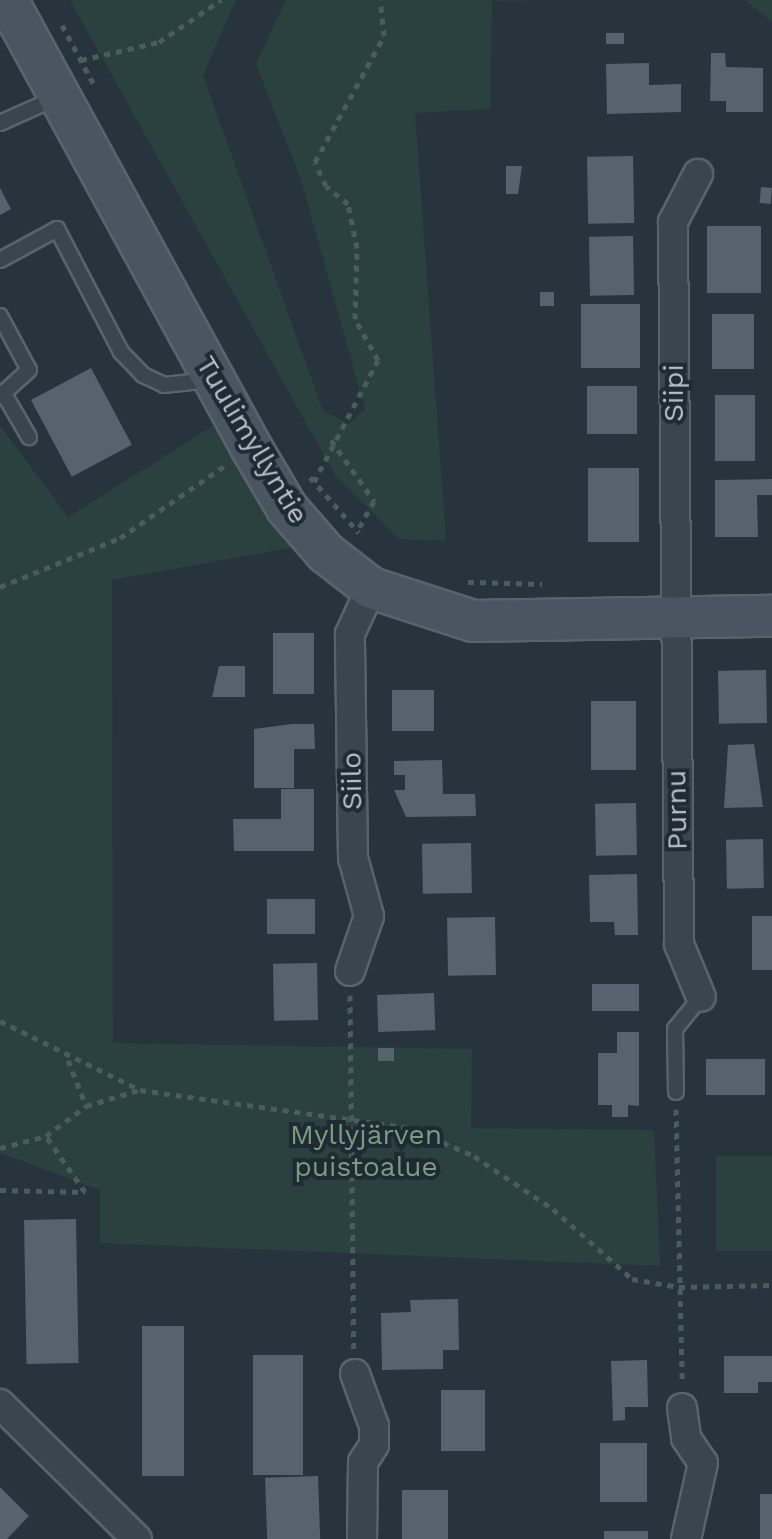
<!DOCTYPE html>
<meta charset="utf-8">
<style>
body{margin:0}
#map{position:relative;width:772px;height:1539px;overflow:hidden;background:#27343e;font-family:"Work Sans",sans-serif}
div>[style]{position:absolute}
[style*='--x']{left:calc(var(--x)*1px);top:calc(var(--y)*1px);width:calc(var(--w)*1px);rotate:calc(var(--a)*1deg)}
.green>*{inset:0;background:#2a4140;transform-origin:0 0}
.building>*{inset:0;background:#56626e;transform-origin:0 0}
.path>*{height:5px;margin-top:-2.5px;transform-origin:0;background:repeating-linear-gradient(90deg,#495d5d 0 6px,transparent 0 12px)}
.roads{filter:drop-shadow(2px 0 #59636c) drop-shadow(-2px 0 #59636c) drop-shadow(0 2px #59636c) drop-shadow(0 -2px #59636c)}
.lane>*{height:14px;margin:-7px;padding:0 7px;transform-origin:7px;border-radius:7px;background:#3b454e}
.street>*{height:28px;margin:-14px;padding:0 14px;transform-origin:14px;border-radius:14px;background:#3b454e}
.secondary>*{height:40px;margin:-20px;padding:0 20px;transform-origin:20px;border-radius:20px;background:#495561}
span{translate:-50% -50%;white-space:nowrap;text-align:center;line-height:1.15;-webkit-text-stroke:8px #202a34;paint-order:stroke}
.street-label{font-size:28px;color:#b8c0c9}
.park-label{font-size:28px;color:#779d7c}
</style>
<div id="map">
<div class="green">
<div style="clip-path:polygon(70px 0,236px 0,203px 75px,323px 411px,349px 424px,365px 409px,301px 180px,256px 64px,286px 0,537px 0,492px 1px,490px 109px,415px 113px,446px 541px,399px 539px,335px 475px)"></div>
<div style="clip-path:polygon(745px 0,772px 0,772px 22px)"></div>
<div style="clip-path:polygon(0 426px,68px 517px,213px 426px,295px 547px,112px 580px,113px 1043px,472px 1049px,471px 1128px,654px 1130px,660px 1266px,100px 1243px,100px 1190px,0 1153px)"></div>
<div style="left:772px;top:1156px;width:95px;height:56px;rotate:90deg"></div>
</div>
<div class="building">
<div style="left:606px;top:33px;width:18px;height:11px"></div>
<div style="clip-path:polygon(711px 53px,725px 53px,726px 67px,763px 68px,763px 112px,726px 112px,726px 101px,710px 101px)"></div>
<div style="clip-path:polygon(649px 63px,649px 85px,681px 84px,681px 112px,607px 114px,606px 64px)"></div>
<div style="left:633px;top:156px;width:67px;height:46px;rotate:89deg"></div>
<div style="clip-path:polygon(506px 166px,522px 166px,518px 194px,506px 194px)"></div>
<div style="left:761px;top:187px;width:11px;height:16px;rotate:5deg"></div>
<div style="clip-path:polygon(0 188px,11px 209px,0 215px)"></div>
<div style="left:707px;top:226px;width:54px;height:67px"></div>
<div style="left:633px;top:236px;width:59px;height:44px;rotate:89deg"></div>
<div style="left:540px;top:292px;width:14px;height:14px"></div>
<div style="left:581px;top:304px;width:59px;height:64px"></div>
<div style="left:712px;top:314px;width:42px;height:55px"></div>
<div style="left:91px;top:368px;width:87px;height:68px;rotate:62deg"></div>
<div style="left:637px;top:386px;width:48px;height:50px;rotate:90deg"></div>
<div style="left:715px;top:395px;width:40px;height:66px"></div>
<div style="left:588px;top:468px;width:51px;height:74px"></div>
<div style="clip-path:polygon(772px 479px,772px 495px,757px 495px,758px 537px,715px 537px,715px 480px)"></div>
<div style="left:314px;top:633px;width:61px;height:41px;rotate:90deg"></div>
<div style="clip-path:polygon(219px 666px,245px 666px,245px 697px,212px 697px)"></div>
<div style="left:766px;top:670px;width:53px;height:48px;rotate:89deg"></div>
<div style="left:392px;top:690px;width:42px;height:41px"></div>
<div style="left:591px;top:701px;width:45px;height:69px"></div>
<div style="clip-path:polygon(292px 724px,314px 724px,315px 749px,294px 749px,294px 788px,254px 788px,254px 729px)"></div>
<div style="clip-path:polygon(754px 744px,763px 807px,724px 808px,728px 745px)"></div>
<div style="clip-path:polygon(442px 760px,443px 794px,475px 794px,476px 816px,406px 817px,394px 790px,405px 790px,405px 775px,394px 775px,394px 761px)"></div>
<div style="clip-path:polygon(281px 789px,314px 789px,314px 851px,234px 851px,233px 819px,281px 819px)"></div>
<div style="left:636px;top:803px;width:52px;height:41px;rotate:89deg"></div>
<div style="left:763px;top:839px;width:49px;height:37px;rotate:89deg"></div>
<div style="left:471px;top:843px;width:50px;height:49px;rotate:89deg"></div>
<div style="clip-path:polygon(637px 874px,638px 935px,615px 935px,614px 922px,590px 922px,589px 875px)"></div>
<div style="left:267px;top:899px;width:48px;height:35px"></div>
<div style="left:752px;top:916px;width:20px;height:54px"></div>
<div style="left:495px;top:917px;width:58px;height:48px;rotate:89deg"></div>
<div style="left:317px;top:963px;width:57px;height:44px;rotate:89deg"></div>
<div style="left:639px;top:984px;width:27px;height:47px;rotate:90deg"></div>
<div style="left:434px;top:993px;width:37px;height:57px;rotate:88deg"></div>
<div style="clip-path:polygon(617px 1032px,639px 1032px,639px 1106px,628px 1105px,628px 1117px,612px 1117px,612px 1105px,598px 1105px,598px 1053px,617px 1053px)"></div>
<div style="left:378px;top:1048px;width:16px;height:13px"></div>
<div style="left:765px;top:1059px;width:36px;height:59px;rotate:90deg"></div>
<div style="left:76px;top:1219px;width:144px;height:52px;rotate:89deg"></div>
<div style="clip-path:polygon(458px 1299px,459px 1350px,443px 1350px,443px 1369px,382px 1370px,381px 1313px,411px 1312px,410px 1300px)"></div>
<div style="left:184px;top:1326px;width:150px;height:42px;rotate:90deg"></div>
<div style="left:303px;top:1355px;width:120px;height:50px;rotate:90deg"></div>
<div style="clip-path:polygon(724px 1356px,772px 1356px,772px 1382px,758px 1382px,758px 1393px,724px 1393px)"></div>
<div style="clip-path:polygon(647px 1360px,648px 1407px,625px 1407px,625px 1420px,613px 1421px,611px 1361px)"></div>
<div style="left:441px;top:1390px;width:44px;height:61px"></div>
<div style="left:600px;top:1443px;width:47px;height:59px"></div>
<div style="left:318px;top:1476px;width:63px;height:53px;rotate:88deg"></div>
<div style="clip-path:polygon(0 1487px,29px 1516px,7px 1539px,0 1539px)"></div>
<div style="left:402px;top:1490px;width:46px;height:49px"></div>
<div style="left:772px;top:1494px;width:45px;height:12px;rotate:90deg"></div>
<div style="left:648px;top:1531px;width:8px;height:44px;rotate:90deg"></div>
</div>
<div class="path">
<div style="--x:62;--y:25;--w:66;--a:61.9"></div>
<div style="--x:81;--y:60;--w:80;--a:-13"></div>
<div style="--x:159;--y:42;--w:75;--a:-34.1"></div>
<div style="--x:331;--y:440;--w:75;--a:54.8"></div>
<div style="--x:374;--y:501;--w:35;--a:119"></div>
<div style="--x:310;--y:477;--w:74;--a:48.8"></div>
<div style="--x:314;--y:482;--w:138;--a:-62.3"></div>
<div style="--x:378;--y:360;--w:47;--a:-119.3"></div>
<div style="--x:355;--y:319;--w:71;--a:-88.4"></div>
<div style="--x:357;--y:248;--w:45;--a:-101.6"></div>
<div style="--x:348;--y:204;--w:28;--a:-141"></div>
<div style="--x:326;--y:186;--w:26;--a:-115"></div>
<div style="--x:315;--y:162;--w:144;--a:-61.3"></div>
<div style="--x:384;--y:36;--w:36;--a:-96"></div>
<div style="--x:468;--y:582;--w:74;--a:1.5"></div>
<div style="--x:0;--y:587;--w:130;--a:-22.2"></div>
<div style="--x:120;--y:538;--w:129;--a:-34.6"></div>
<div style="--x:350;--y:995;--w:354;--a:89.4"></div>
<div style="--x:0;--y:1021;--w:156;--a:26.2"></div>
<div style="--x:140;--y:1090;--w:273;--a:8"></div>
<div style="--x:410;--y:1128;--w:70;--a:23.6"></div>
<div style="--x:474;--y:1156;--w:95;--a:33.9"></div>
<div style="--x:553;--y:1209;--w:106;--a:41.5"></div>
<div style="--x:632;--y:1279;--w:48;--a:9.7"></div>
<div style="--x:679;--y:1287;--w:93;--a:-1.2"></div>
<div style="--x:68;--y:1060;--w:49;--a:68.6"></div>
<div style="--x:676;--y:1109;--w:274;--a:88.7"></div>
<div style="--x:0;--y:1148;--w:48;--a:-14.6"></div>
<div style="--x:46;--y:1136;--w:50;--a:-36.9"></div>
<div style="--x:86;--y:1106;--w:55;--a:-16.8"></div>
<div style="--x:0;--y:1190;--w:85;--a:1.3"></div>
<div style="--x:85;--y:1192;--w:68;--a:-124.9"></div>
</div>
<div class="roads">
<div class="lane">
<div style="--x:0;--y:123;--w:61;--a:-24.1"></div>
<div style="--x:0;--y:260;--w:65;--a:-28.5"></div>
<div style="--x:57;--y:229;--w:139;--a:62.5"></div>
<div style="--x:121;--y:352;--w:32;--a:46"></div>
<div style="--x:143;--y:375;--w:23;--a:25"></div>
<div style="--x:164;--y:385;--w:46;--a:-6.2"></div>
<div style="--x:0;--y:316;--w:61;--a:61.8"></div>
<div style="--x:29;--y:370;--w:39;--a:138"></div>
<div style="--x:4;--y:394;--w:50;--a:59.8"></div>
<div style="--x:676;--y:1092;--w:63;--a:-90.9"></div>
<div style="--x:675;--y:1029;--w:41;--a:-50.9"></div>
</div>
<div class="street">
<div style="--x:698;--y:174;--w:54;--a:117.5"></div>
<div style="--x:673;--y:222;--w:722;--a:89.52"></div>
<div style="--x:679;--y:944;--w:57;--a:67.5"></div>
<div style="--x:350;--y:971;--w:58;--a:-70.9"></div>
<div style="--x:369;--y:916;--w:60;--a:-105.4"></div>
<div style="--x:353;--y:858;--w:224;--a:-90.8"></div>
<div style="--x:350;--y:634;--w:51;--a:-65.5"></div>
<div style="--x:355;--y:1374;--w:55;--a:69.9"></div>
<div style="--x:374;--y:1426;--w:19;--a:90"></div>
<div style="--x:374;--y:1445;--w:20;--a:123"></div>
<div style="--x:363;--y:1462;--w:77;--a:90.7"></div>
<div style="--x:0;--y:1404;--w:192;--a:44.6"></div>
<div style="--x:682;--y:1408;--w:30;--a:82"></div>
<div style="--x:686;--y:1438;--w:30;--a:56"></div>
<div style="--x:703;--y:1463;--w:78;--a:102.6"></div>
</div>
<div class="secondary">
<div style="--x:7;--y:0;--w:509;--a:61.37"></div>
<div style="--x:251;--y:447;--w:71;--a:59.5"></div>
<div style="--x:287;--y:508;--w:60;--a:49.1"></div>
<div style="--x:326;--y:553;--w:57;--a:37.9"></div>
<div style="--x:371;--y:588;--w:107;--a:17.9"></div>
<div style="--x:473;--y:621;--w:299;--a:-1"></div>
</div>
</div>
<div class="street-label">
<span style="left:674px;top:393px;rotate:-90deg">Siipi</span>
<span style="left:252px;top:440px;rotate:59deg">Tuulimyllyntie</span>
<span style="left:352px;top:781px;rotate:-91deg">Siilo</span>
<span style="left:677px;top:810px;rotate:-91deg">Purnu</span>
</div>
<div class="park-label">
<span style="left:366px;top:1151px">Myllyjärven<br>puistoalue</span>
</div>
</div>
